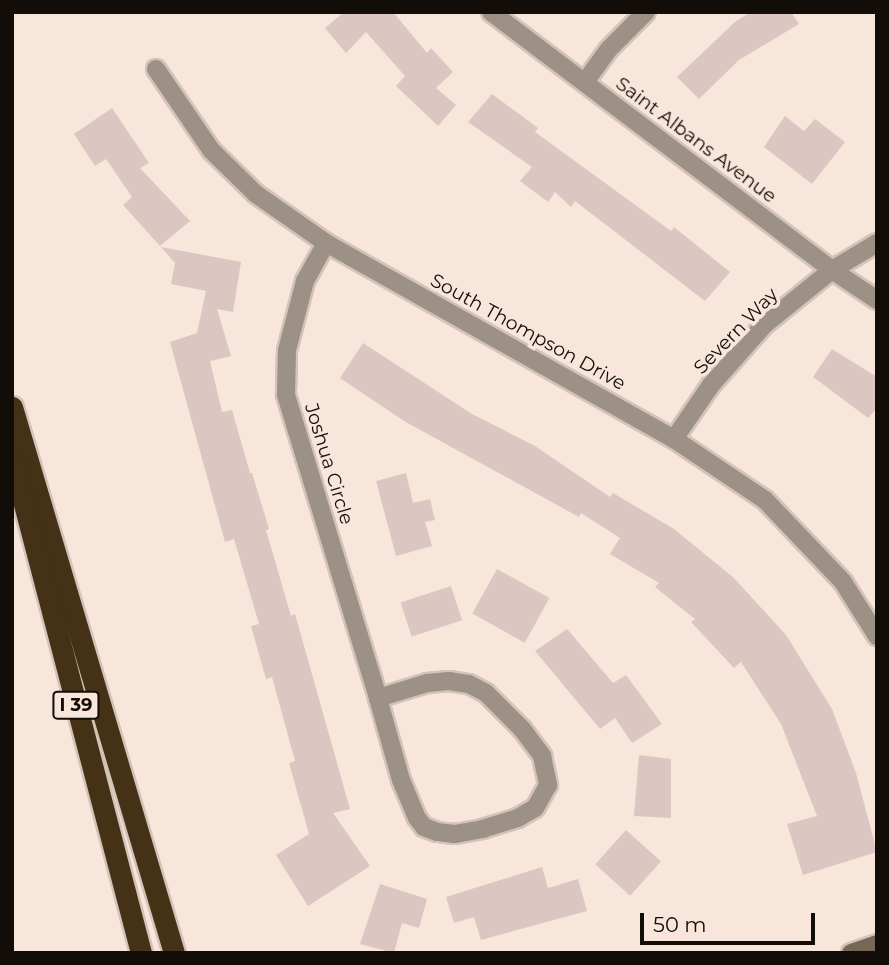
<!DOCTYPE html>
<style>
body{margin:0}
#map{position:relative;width:889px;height:965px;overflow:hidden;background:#f7e6d9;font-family:Montserrat,sans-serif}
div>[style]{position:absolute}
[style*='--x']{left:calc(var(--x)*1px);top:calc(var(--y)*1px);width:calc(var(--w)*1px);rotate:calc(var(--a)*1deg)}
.building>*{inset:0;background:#dcc6c2;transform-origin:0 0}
.roads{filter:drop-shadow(2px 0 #d3c3b8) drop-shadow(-2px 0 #d3c3b8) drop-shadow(0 2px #d3c3b8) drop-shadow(0 -2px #d3c3b8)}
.street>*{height:18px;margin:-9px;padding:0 9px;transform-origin:9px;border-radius:9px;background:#9c9184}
.secondary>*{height:18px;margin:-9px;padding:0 9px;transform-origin:9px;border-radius:9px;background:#776755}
.highway>*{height:21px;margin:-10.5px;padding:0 10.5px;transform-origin:10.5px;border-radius:10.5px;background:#453116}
span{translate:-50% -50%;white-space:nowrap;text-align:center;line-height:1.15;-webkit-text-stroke:7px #f7e6d9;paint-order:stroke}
.shield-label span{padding:2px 5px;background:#f7e6d9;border:2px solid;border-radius:5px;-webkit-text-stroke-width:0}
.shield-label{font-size:18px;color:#130d09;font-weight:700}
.street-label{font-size:19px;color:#130d09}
.frame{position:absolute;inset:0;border:14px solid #130d09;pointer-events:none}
.scale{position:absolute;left:640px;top:913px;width:175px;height:32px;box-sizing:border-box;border:4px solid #130d09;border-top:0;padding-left:9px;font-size:21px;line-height:24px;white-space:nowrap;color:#130d09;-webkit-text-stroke:5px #f7e6d9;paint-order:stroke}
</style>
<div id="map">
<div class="building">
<div style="clip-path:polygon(344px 12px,393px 12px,427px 53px,431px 48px,453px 72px,436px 88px,456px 105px,438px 126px,396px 86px,405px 76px,366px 32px,346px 53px,325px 28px)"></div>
<div style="clip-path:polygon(751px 12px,791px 12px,799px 24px,739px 60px,699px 99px,677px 77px,736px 21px)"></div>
<div style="clip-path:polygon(492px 94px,538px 128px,535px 132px,671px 231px,674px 227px,730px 272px,705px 301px,575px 201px,571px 207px,555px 192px,548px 202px,520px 181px,532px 167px,468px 122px)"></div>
<div style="clip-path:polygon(112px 108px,149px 163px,140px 168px,190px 221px,160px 246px,123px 205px,132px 197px,106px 159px,95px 166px,74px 134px)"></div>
<div style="clip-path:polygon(785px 116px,804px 131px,815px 119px,845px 142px,812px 184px,764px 147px)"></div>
<div style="clip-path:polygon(161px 247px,241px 262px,233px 312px,217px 309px,231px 356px,210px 361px,222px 412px,232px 410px,250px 473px,252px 473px,269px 529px,266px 530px,291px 616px,295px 614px,350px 809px,333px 813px,370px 866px,308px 906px,276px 855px,309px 834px,289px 763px,295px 761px,272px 677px,266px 679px,251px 626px,259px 624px,234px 539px,225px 542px,170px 342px,197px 333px,206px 291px,171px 284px,175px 263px)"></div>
<div style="clip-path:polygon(363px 343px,472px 414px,535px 446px,610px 497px,613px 493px,674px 529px,734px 578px,786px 635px,832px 709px,856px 773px,877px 852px,803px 875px,787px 824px,817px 816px,781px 724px,741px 662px,734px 668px,691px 622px,695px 619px,655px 587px,659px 583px,610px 554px,620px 538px,581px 513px,579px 517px,404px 421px,340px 378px)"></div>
<div style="clip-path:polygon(832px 349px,877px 377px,877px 408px,868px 418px,813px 377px)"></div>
<div style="clip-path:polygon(406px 473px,413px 503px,430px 499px,435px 520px,425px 522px,432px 546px,396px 556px,376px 481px)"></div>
<div style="left:497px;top:569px;width:60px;height:51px;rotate:29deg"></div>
<div style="left:451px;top:586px;width:36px;height:53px;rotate:72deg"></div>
<div style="clip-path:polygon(567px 629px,613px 683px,626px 675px,662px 724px,632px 743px,615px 718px,600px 729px,535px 651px)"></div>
<div style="clip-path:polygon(639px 755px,671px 759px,671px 818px,634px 816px)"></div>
<div style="left:626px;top:830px;width:47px;height:46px;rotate:42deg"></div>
<div style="clip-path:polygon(542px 867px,548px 888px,578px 879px,587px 911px,481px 940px,474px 917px,454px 923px,446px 897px)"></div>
<div style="clip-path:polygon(380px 884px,427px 899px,419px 928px,402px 923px,394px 953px,360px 944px)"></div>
</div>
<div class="roads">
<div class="street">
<div style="--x:491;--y:12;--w:428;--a:37.1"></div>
<div style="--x:832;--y:270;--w:54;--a:33.7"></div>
<div style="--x:156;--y:69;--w:98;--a:55.8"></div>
<div style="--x:211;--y:150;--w:63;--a:44.4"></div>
<div style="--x:256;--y:194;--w:85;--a:35"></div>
<div style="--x:326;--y:243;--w:399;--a:29.4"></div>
<div style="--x:674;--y:439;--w:110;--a:33.8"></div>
<div style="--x:765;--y:500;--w:113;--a:46.4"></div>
<div style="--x:843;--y:582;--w:64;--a:57.8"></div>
<div style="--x:585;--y:82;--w:41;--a:-54"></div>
<div style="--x:609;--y:49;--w:52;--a:-45"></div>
<div style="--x:326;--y:243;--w:43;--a:118.9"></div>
<div style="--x:305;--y:281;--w:71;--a:104.6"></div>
<div style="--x:287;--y:350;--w:45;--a:91.3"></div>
<div style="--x:286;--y:395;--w:317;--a:73.1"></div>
<div style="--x:674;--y:439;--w:65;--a:-55.6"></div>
<div style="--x:711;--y:385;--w:80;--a:-48.5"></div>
<div style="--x:764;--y:325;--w:87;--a:-39"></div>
<div style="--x:832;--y:270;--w:52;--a:-31"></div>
<div style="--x:449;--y:681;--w:20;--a:9"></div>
<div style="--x:469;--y:684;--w:19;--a:28"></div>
<div style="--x:486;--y:693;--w:51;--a:45"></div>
<div style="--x:522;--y:729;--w:34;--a:53"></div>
<div style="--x:542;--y:756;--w:30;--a:78"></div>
<div style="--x:548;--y:785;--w:26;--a:119"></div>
<div style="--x:535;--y:808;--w:20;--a:150"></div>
<div style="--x:518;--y:818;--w:37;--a:163"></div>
<div style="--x:483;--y:829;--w:29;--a:170"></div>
<div style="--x:454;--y:834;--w:17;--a:-173"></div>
<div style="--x:437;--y:832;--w:14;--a:-159"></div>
<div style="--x:424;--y:827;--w:11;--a:-128"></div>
<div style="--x:417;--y:818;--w:41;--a:-112.8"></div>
<div style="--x:401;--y:780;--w:85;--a:-105.7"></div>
<div style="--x:378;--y:698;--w:51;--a:-17"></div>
<div style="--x:427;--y:683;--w:22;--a:-5"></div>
</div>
<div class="secondary">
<div style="--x:851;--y:953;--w:28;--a:-19"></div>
</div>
<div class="highway">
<div style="--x:12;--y:407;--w:570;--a:73.47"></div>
<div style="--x:12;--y:458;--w:512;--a:75.39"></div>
</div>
</div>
<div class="shield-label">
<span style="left:76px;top:705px">I 39</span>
</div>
<div class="street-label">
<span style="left:696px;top:140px;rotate:37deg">Saint Albans Avenue</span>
<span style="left:736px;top:331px;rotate:-46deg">Severn Way</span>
<span style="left:528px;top:332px;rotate:29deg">South Thompson Drive</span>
<span style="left:329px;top:464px;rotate:73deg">Joshua Circle</span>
</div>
<div class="frame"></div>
<div class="scale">50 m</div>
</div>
